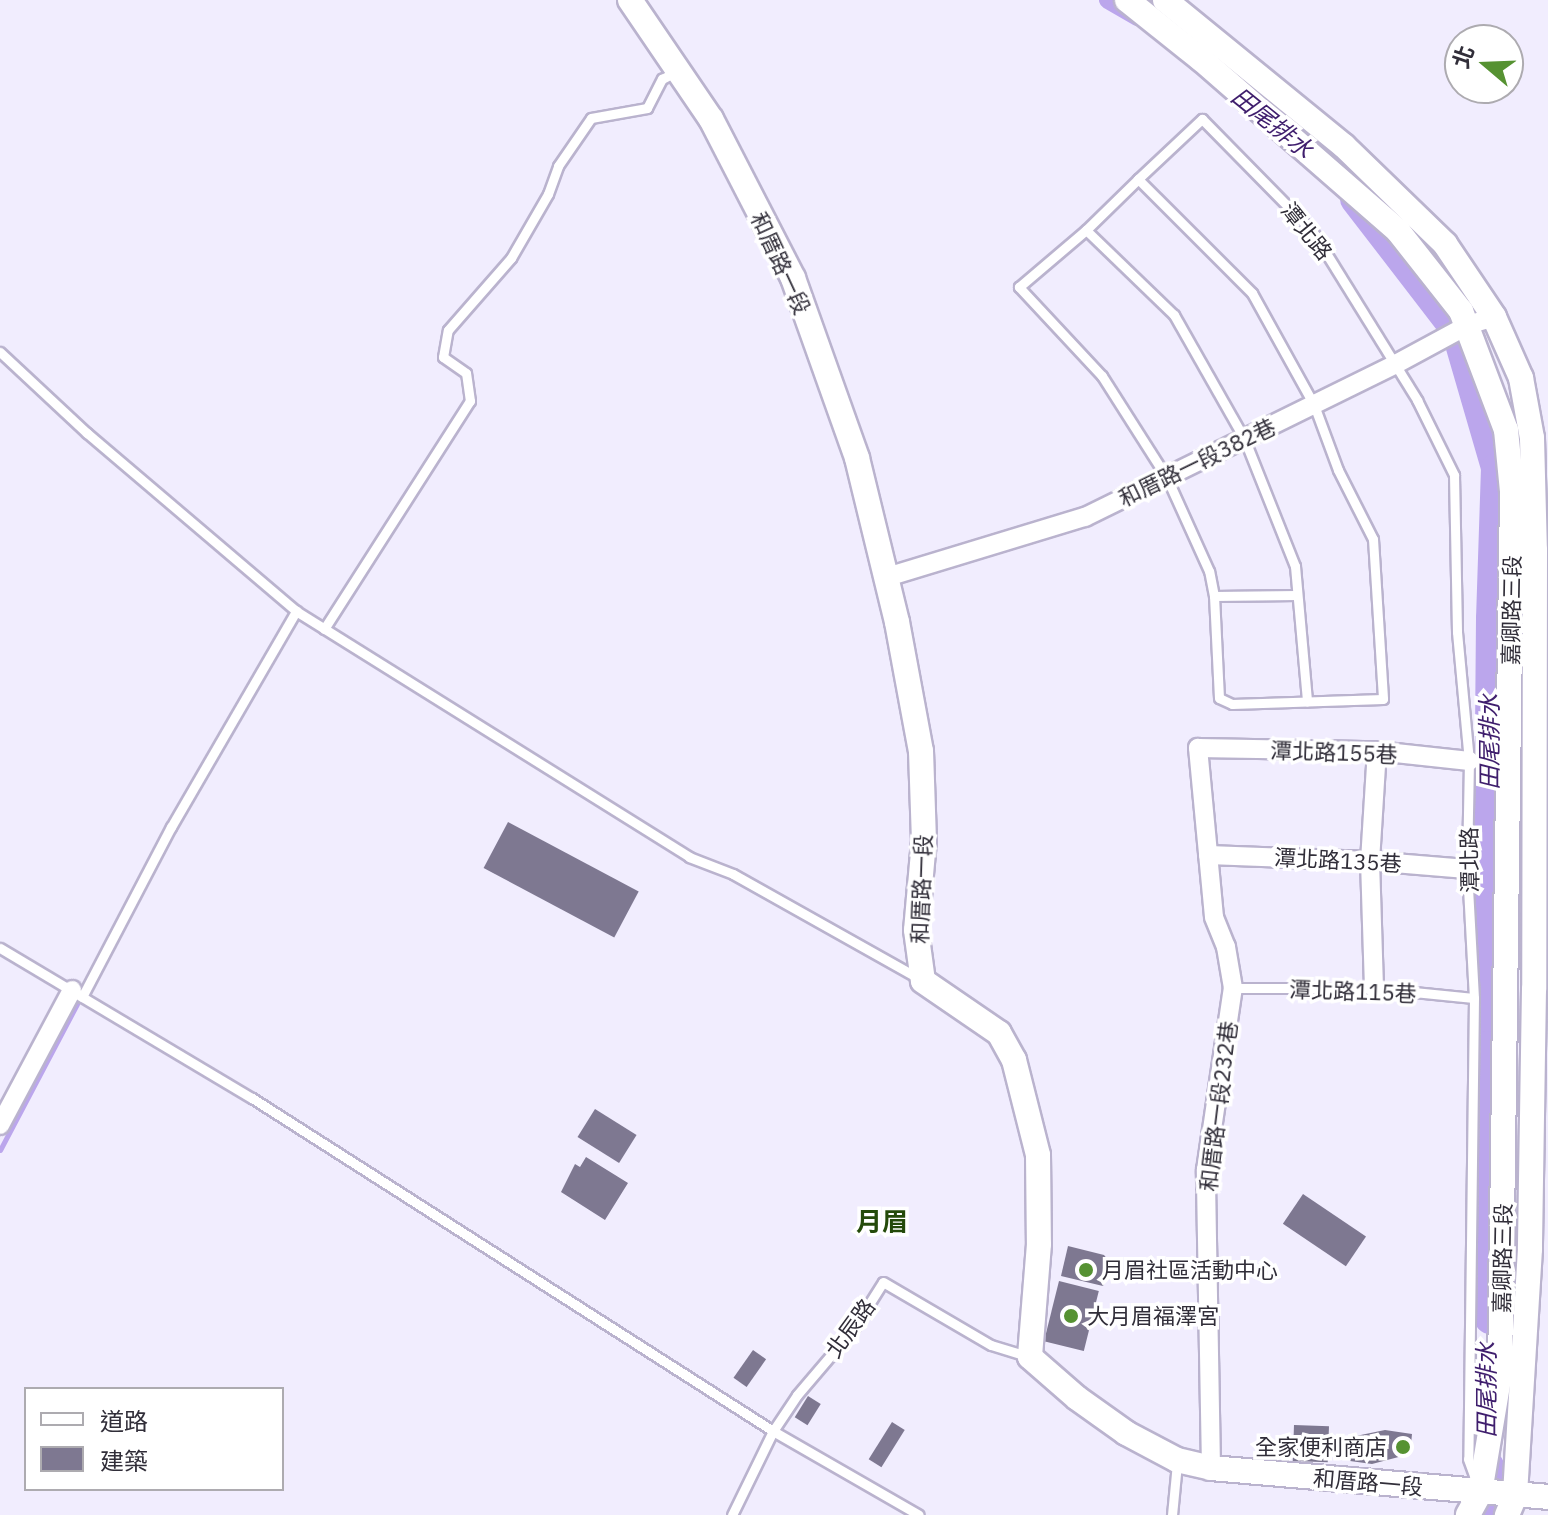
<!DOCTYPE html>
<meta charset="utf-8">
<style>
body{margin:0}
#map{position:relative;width:1548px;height:1515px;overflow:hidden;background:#f1edfe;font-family:"IBM Plex Sans","Noto Sans TC",sans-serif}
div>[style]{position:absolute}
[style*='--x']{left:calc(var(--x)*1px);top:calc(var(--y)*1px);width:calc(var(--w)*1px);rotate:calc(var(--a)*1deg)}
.stream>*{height:5px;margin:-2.5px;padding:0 2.5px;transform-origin:2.5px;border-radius:2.5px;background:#bba6ec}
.canal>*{height:18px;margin:-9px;padding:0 9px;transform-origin:9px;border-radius:9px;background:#bba6ec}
.river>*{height:30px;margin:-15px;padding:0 15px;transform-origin:15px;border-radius:15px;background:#bba6ec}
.building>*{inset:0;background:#7e7891;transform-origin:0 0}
.roads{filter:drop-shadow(2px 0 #bab3ce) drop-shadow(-2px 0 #bab3ce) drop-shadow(0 2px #bab3ce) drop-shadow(0 -2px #bab3ce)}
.service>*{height:9px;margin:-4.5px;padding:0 4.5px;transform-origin:4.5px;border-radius:4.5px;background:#fff}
.minor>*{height:18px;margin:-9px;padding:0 9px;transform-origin:9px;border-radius:9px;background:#fff}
.tertiary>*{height:24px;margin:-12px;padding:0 12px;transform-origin:12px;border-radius:12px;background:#fff}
.dots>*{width:22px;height:22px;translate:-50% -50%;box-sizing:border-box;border:4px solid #fff;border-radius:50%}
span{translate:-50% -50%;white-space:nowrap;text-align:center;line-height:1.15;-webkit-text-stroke:7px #fff;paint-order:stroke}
.street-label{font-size:22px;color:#312e39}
.poi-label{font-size:22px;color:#312e39}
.left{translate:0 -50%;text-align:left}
.right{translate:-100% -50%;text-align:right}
.water-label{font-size:24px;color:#3f1e6d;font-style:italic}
.quarter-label{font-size:26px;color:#244a0a;font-weight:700}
.legend{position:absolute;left:24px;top:1387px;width:260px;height:104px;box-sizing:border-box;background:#fff;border:2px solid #adabb0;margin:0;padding:10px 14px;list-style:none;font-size:24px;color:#312e39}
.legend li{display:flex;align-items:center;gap:16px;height:40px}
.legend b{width:40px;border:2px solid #adabb0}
.north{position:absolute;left:1444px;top:24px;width:80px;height:80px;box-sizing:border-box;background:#fff;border:2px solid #adabb0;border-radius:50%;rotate:289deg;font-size:22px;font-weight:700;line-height:32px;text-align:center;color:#312e39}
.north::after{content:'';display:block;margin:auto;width:28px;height:36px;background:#569232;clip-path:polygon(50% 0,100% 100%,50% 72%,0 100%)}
</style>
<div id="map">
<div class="stream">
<div style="--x:0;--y:1150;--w:165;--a:-62.2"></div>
</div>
<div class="canal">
<div style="--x:1108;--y:0;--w:34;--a:30"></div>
</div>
<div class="river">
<div style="--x:1355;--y:199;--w:165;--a:52.4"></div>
<div style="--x:1456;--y:330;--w:144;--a:73.8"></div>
<div style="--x:1496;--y:468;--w:151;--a:91.9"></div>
<div style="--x:1491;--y:619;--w:427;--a:90.5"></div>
<div style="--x:1487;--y:1046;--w:273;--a:89.4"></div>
<div style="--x:1487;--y:1515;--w:49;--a:-87.7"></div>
</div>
<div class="building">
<div style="left:508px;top:822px;width:148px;height:52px;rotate:28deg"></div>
<div style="left:595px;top:1109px;width:49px;height:33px;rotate:32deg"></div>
<div style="clip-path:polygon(586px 1157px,628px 1183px,605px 1220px,561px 1192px,575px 1164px,580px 1167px)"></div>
<div style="left:1303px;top:1194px;width:76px;height:36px;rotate:34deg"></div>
<div style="clip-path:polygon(1068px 1246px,1104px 1255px,1112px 1265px,1103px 1286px,1061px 1276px)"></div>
<div style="left:1059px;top:1281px;width:41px;height:62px;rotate:14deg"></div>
<div style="left:753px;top:1350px;width:16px;height:34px;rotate:35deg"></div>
<div style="left:808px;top:1396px;width:15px;height:25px;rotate:32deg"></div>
<div style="left:892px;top:1422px;width:15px;height:44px;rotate:32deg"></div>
<div style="left:1294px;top:1425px;width:35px;height:36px;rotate:2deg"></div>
<div style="clip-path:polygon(1385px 1430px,1412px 1434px,1410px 1454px,1372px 1464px,1350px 1461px,1351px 1437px)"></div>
</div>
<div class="roads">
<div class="service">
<div style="--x:1138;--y:179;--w:161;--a:45"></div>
<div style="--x:1252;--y:293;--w:128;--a:61"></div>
<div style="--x:1314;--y:405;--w:69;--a:69.7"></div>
<div style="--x:1338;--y:470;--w:77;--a:63.1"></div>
<div style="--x:1373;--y:539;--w:160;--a:86.4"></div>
<div style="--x:1383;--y:699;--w:151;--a:178.1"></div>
<div style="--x:1232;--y:704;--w:14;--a:-155"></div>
<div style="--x:1219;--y:698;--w:102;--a:-92.8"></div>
<div style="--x:1214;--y:596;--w:25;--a:-101"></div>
<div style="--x:1209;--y:571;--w:102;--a:-114.3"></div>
<div style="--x:1167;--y:478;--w:121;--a:-122.5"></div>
<div style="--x:1102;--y:376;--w:122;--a:-133"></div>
<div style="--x:1019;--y:287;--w:88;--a:-40.4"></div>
<div style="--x:1086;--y:230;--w:73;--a:-44.4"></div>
<div style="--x:1138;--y:179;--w:88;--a:-43.2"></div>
<div style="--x:1202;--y:119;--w:158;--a:45.5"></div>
<div style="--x:1313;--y:232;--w:198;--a:58.2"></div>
<div style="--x:1417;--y:400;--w:84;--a:63.7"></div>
<div style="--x:1454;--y:475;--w:157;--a:88.9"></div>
<div style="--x:1457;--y:632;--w:130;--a:84.7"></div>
<div style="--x:1469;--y:761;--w:108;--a:91.1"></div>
<div style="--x:1467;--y:869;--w:129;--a:86.9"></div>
<div style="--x:1474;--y:998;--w:461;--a:90.7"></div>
<div style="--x:1468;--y:1459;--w:20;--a:70"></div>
<div style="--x:1086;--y:230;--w:122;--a:44"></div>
<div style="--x:1174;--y:315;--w:142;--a:60.4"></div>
<div style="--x:1244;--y:438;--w:138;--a:68.3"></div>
<div style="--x:1295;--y:566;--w:136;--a:84.9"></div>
<div style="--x:0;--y:352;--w:119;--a:43"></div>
<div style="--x:87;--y:433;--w:275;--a:40.4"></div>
<div style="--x:296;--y:611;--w:464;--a:32"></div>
<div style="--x:689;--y:857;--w:47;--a:21.1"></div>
<div style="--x:733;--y:874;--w:214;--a:29.3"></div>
<div style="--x:1214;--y:596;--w:83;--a:-0.7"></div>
<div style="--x:324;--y:629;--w:271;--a:-57.4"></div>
<div style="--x:470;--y:401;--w:28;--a:-98"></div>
<div style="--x:466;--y:373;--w:28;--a:-145"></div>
<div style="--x:443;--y:357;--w:27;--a:-80"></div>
<div style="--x:448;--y:330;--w:96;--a:-48.8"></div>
<div style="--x:511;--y:258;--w:74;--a:-60"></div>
<div style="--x:548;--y:194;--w:30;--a:-70"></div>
<div style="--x:558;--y:166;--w:58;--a:-55.5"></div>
<div style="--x:591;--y:118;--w:57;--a:-10.1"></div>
<div style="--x:647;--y:108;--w:33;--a:-63"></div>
<div style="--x:662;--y:79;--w:15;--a:-28"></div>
<div style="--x:0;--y:948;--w:293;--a:30.8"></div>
<div style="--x:252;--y:1098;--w:618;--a:32.58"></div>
<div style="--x:773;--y:1431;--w:168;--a:29.9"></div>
<div style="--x:1233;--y:988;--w:141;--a:0"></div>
<div style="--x:1374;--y:988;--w:100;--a:5.7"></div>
<div style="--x:82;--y:997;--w:192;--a:-62.4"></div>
<div style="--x:171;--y:827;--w:250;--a:-59.9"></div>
<div style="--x:732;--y:1515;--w:93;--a:-64"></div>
<div style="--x:773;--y:1431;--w:43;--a:-56.3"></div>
<div style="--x:797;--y:1395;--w:88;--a:-49.6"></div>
<div style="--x:854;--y:1328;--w:54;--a:-57.8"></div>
<div style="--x:883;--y:1282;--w:125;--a:30.3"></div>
<div style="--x:991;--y:1345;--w:38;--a:17"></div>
<div style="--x:1172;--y:1515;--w:52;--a:-84.5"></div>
</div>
<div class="minor">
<div style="--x:887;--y:577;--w:207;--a:-16.9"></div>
<div style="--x:1085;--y:517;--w:347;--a:-26.2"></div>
<div style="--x:1396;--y:364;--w:82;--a:-28.4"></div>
<div style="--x:1468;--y:325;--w:27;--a:-17"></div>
<div style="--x:1208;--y:855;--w:162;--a:2.1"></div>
<div style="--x:1370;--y:861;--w:97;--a:4.7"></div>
<div style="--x:1374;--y:988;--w:127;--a:-91.8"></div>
<div style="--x:1370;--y:861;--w:110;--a:-86.4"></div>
<div style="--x:0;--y:1125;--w:153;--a:-61.9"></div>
<div style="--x:1211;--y:1468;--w:298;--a:-91"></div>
<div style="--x:1206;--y:1170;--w:184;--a:-81.6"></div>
<div style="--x:1233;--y:988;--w:42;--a:-99.7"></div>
<div style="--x:1226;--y:947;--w:32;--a:-112"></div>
<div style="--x:1214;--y:917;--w:170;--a:-95.4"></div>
<div style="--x:1198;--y:748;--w:179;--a:1"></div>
<div style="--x:1377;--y:751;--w:93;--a:6.2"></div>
</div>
<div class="tertiary">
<div style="--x:630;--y:0;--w:144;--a:55.8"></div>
<div style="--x:711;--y:119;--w:179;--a:62.7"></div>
<div style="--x:793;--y:278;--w:191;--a:70.4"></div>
<div style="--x:857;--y:458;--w:169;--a:76.3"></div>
<div style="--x:897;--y:622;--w:131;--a:79.5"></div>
<div style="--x:921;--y:751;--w:90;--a:88.1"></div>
<div style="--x:924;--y:841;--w:89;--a:95.1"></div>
<div style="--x:916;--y:930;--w:51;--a:82.2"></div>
<div style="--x:923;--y:981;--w:92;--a:34.4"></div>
<div style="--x:999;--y:1033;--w:31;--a:61"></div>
<div style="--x:1014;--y:1060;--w:98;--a:75.8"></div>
<div style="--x:1038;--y:1155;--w:89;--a:89.4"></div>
<div style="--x:1039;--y:1244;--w:113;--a:94.6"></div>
<div style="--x:1030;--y:1357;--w:62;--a:41.1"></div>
<div style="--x:1077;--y:1398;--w:60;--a:35.5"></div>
<div style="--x:1126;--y:1433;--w:58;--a:27.9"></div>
<div style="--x:1177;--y:1460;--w:35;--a:13"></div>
<div style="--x:1211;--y:1468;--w:338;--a:4.9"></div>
<div style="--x:1127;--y:0;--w:95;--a:38.6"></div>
<div style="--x:1201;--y:59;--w:262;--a:41.1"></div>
<div style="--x:1398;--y:231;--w:102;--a:51.8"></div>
<div style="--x:1461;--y:311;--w:127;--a:69.3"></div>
<div style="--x:1506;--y:430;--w:61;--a:84.4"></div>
<div style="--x:1512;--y:491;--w:882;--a:90.78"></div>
<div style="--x:1500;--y:1373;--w:122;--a:99.5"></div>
<div style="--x:1480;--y:1493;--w:25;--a:119"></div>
<div style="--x:1165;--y:0;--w:231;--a:39.2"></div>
<div style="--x:1344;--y:146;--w:141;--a:44.1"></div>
<div style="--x:1445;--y:244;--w:88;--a:56.1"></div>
<div style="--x:1494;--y:317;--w:67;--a:66.1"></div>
<div style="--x:1521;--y:378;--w:61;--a:79.6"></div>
<div style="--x:1532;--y:438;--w:112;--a:88.5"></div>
<div style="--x:1535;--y:550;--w:439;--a:90.1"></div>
<div style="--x:1534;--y:989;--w:260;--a:90.9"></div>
<div style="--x:1530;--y:1249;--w:247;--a:93.5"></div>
<div style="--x:1515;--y:1496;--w:21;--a:113"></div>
</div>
</div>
<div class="dots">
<div style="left:1086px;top:1270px;background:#569232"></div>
<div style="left:1071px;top:1316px;background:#569232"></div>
<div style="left:1403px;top:1447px;background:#569232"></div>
</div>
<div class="street-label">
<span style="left:1307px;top:231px;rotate:51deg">潭北路</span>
<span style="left:781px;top:263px;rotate:65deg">和厝路一段</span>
<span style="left:1197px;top:462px;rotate:-26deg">和厝路一段382巷</span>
<span style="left:1511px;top:610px;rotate:-89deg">嘉卿路三段</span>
<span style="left:1334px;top:752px;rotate:2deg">潭北路155巷</span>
<span style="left:1338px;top:860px;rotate:3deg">潭北路135巷</span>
<span style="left:1469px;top:860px;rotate:-91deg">潭北路</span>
<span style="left:921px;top:889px;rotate:-88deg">和厝路一段</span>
<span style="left:1353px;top:991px;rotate:2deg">潭北路115巷</span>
<span style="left:1218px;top:1106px;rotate:-83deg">和厝路一段232巷</span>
<span style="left:1502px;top:1258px;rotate:-89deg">嘉卿路三段</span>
<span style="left:850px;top:1328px;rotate:-54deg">北辰路</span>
<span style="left:1368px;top:1482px;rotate:5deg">和厝路一段</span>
</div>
<div class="poi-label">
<span class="left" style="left:1102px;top:1270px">月眉社區活動中心</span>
<span class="left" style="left:1087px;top:1316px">大月眉福澤宮</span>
<span class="right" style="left:1387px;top:1447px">全家便利商店</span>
</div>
<div class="water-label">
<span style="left:1272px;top:123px;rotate:39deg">田尾排水</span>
<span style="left:1490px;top:742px;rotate:-90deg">田尾排水</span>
<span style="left:1487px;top:1390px;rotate:-90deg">田尾排水</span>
</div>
<div class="quarter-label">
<span style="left:882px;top:1222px">月眉</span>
</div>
<ul class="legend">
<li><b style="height:10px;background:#fff"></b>道路</li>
<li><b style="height:22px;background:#7e7891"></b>建築</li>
</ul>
<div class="north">北</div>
</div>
